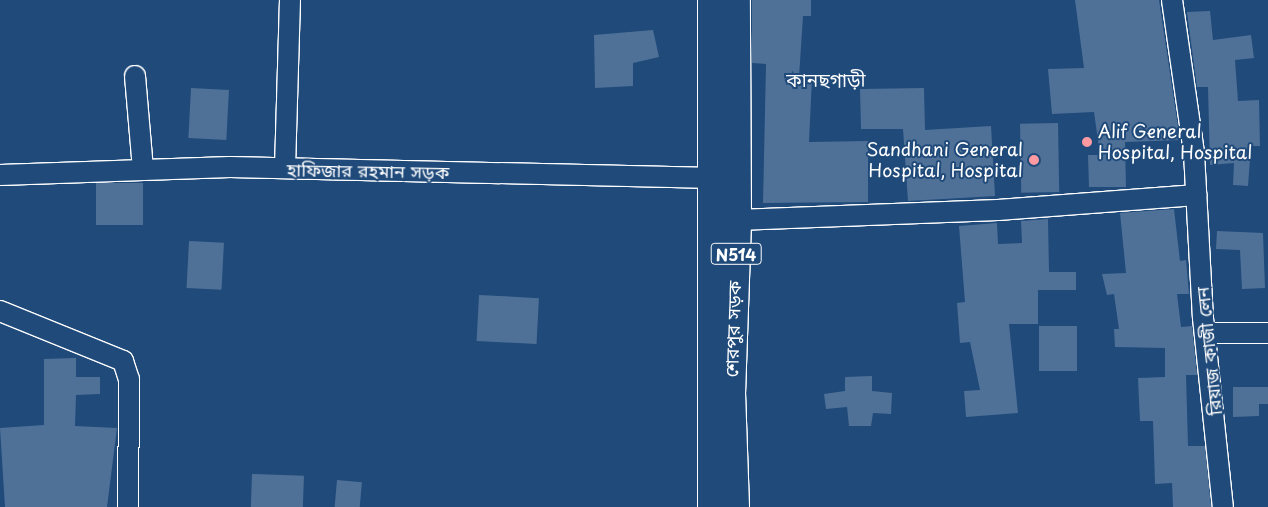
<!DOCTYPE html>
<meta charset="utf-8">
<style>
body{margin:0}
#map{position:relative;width:1268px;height:507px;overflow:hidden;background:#1f4a7a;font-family:"Playpen Sans","Noto Sans Bengali",sans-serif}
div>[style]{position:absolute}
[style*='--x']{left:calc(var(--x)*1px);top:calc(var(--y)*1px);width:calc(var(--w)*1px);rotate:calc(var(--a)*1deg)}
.building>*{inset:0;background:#507197;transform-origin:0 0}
.roads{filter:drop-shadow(1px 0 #fff) drop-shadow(-1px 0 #fff) drop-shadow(0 1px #fff) drop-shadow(0 -1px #fff)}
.minor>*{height:20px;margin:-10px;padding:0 10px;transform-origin:10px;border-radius:10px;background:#1f4a7a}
.highway>*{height:28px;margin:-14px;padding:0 14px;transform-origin:14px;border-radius:14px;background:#1f4a7a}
.dots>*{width:14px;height:14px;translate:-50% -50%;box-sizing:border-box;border:2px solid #1f4a7a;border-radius:50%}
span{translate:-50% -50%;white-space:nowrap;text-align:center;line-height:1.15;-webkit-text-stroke:4px #1f4a7a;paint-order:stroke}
.shield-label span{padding:1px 4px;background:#1f4a7a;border:1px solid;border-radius:4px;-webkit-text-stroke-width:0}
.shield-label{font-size:16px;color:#fff;font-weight:700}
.poi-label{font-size:18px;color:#fff}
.left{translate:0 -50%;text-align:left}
.right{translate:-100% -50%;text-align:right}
.street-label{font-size:18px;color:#fff}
.neighbourhood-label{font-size:19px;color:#fff}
</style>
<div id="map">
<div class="building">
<div style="clip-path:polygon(752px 0,811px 0,811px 16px,803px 16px,799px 77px,812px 78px,809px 142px,868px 141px,868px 202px,763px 203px,766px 64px,752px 63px)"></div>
<div style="clip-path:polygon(1075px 0,1159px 0,1180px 140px,1125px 142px,1126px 187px,1089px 187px,1088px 155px,1100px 155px,1094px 112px,1052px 114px,1048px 69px,1084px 68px)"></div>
<div style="clip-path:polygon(1210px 11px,1213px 40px,1251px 35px,1254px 58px,1235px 60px,1238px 101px,1259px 100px,1260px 146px,1251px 146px,1248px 186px,1233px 185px,1234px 163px,1210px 165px,1208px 87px,1197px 87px,1187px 12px)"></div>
<div style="clip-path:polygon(653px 30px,659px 57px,633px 63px,633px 86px,595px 88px,594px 35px)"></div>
<div style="left:191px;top:88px;width:38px;height:50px;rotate:3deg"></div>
<div style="clip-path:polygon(924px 88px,925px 130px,991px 126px,995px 196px,908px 201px,903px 129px,861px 129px,860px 89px)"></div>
<div style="left:1058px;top:123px;width:69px;height:38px;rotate:89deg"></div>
<div style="left:143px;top:183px;width:42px;height:47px;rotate:90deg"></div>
<div style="clip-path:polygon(1174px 209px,1180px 261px,1186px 260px,1189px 294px,1177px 294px,1181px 327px,1192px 326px,1197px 375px,1186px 375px,1188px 446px,1205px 446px,1211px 507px,1173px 507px,1172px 483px,1155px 484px,1153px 421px,1140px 421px,1138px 378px,1165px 377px,1165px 348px,1115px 347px,1114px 329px,1119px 329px,1114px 294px,1107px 295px,1102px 274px,1126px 273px,1120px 213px)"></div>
<div style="clip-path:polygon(1048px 219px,1049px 272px,1076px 272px,1076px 290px,1038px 290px,1038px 324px,1009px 324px,1018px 413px,966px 417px,964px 391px,980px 390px,970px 342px,960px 343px,957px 303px,965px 302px,959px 226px,997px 223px,998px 244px,1022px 243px,1021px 221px)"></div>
<div style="clip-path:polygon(1217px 231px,1263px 233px,1265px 288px,1242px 289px,1240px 250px,1216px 249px)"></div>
<div style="left:189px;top:241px;width:35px;height:47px;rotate:3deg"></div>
<div style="left:479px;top:295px;width:60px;height:46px;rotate:3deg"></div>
<div style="left:1039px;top:326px;width:38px;height:45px"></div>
<div style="clip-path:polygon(76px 358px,76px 377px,100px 377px,100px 394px,76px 395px,75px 426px,117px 428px,107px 507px,5px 507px,0 428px,44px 425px,44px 359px)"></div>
<div style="clip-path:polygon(872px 376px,872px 391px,892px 393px,891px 414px,873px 413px,871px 426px,849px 426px,847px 407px,826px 409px,824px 394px,845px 391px,845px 377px)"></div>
<div style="clip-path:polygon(1233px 387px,1268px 387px,1268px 404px,1259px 404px,1259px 416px,1233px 417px)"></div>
<div style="left:252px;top:474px;width:52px;height:33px;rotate:2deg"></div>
<div style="left:337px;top:480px;width:25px;height:27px;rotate:5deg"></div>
</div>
<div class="roads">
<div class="minor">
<div style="--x:1172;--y:0;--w:155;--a:81.8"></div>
<div style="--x:1194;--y:153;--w:165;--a:86.9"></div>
<div style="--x:1203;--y:318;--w:190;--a:84"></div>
<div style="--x:135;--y:76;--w:94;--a:85.1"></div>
<div style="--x:285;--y:168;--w:168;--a:-88.3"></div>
<div style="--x:0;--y:175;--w:230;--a:-2"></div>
<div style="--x:230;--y:167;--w:495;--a:1.3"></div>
<div style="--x:737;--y:220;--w:261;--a:-2.2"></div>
<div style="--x:998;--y:210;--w:199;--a:-4.3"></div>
<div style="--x:0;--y:311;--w:133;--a:22.1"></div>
<div style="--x:123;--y:361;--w:19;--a:72"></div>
<div style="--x:129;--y:379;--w:128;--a:90.4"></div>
<div style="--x:1205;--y:333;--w:63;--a:0"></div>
</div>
<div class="highway">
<div style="--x:712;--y:507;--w:507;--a:-90"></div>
<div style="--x:735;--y:507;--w:113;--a:-92"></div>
<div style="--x:731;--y:394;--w:174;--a:-88"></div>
<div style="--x:737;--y:220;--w:220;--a:-90.3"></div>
</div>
</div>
<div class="dots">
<div style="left:1087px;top:142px;background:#ff9aa2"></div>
<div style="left:1034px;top:160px;background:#ff9aa2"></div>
</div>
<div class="shield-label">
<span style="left:736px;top:254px">N514</span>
</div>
<div class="poi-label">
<span class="left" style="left:1098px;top:142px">Alif General<br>Hospital, Hospital</span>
<span class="right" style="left:1023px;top:160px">Sandhani General<br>Hospital, Hospital</span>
</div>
<div class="street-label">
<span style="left:368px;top:171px;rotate:1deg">হাফিজার রহমান সড়ক</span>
<span style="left:733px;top:329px;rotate:-88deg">শেরপুর সড়ক</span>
<span style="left:1209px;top:351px;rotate:-96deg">রিয়াজ কাজী লেন</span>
</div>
<div class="neighbourhood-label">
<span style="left:826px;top:80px">কানছগাড়ী</span>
</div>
</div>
